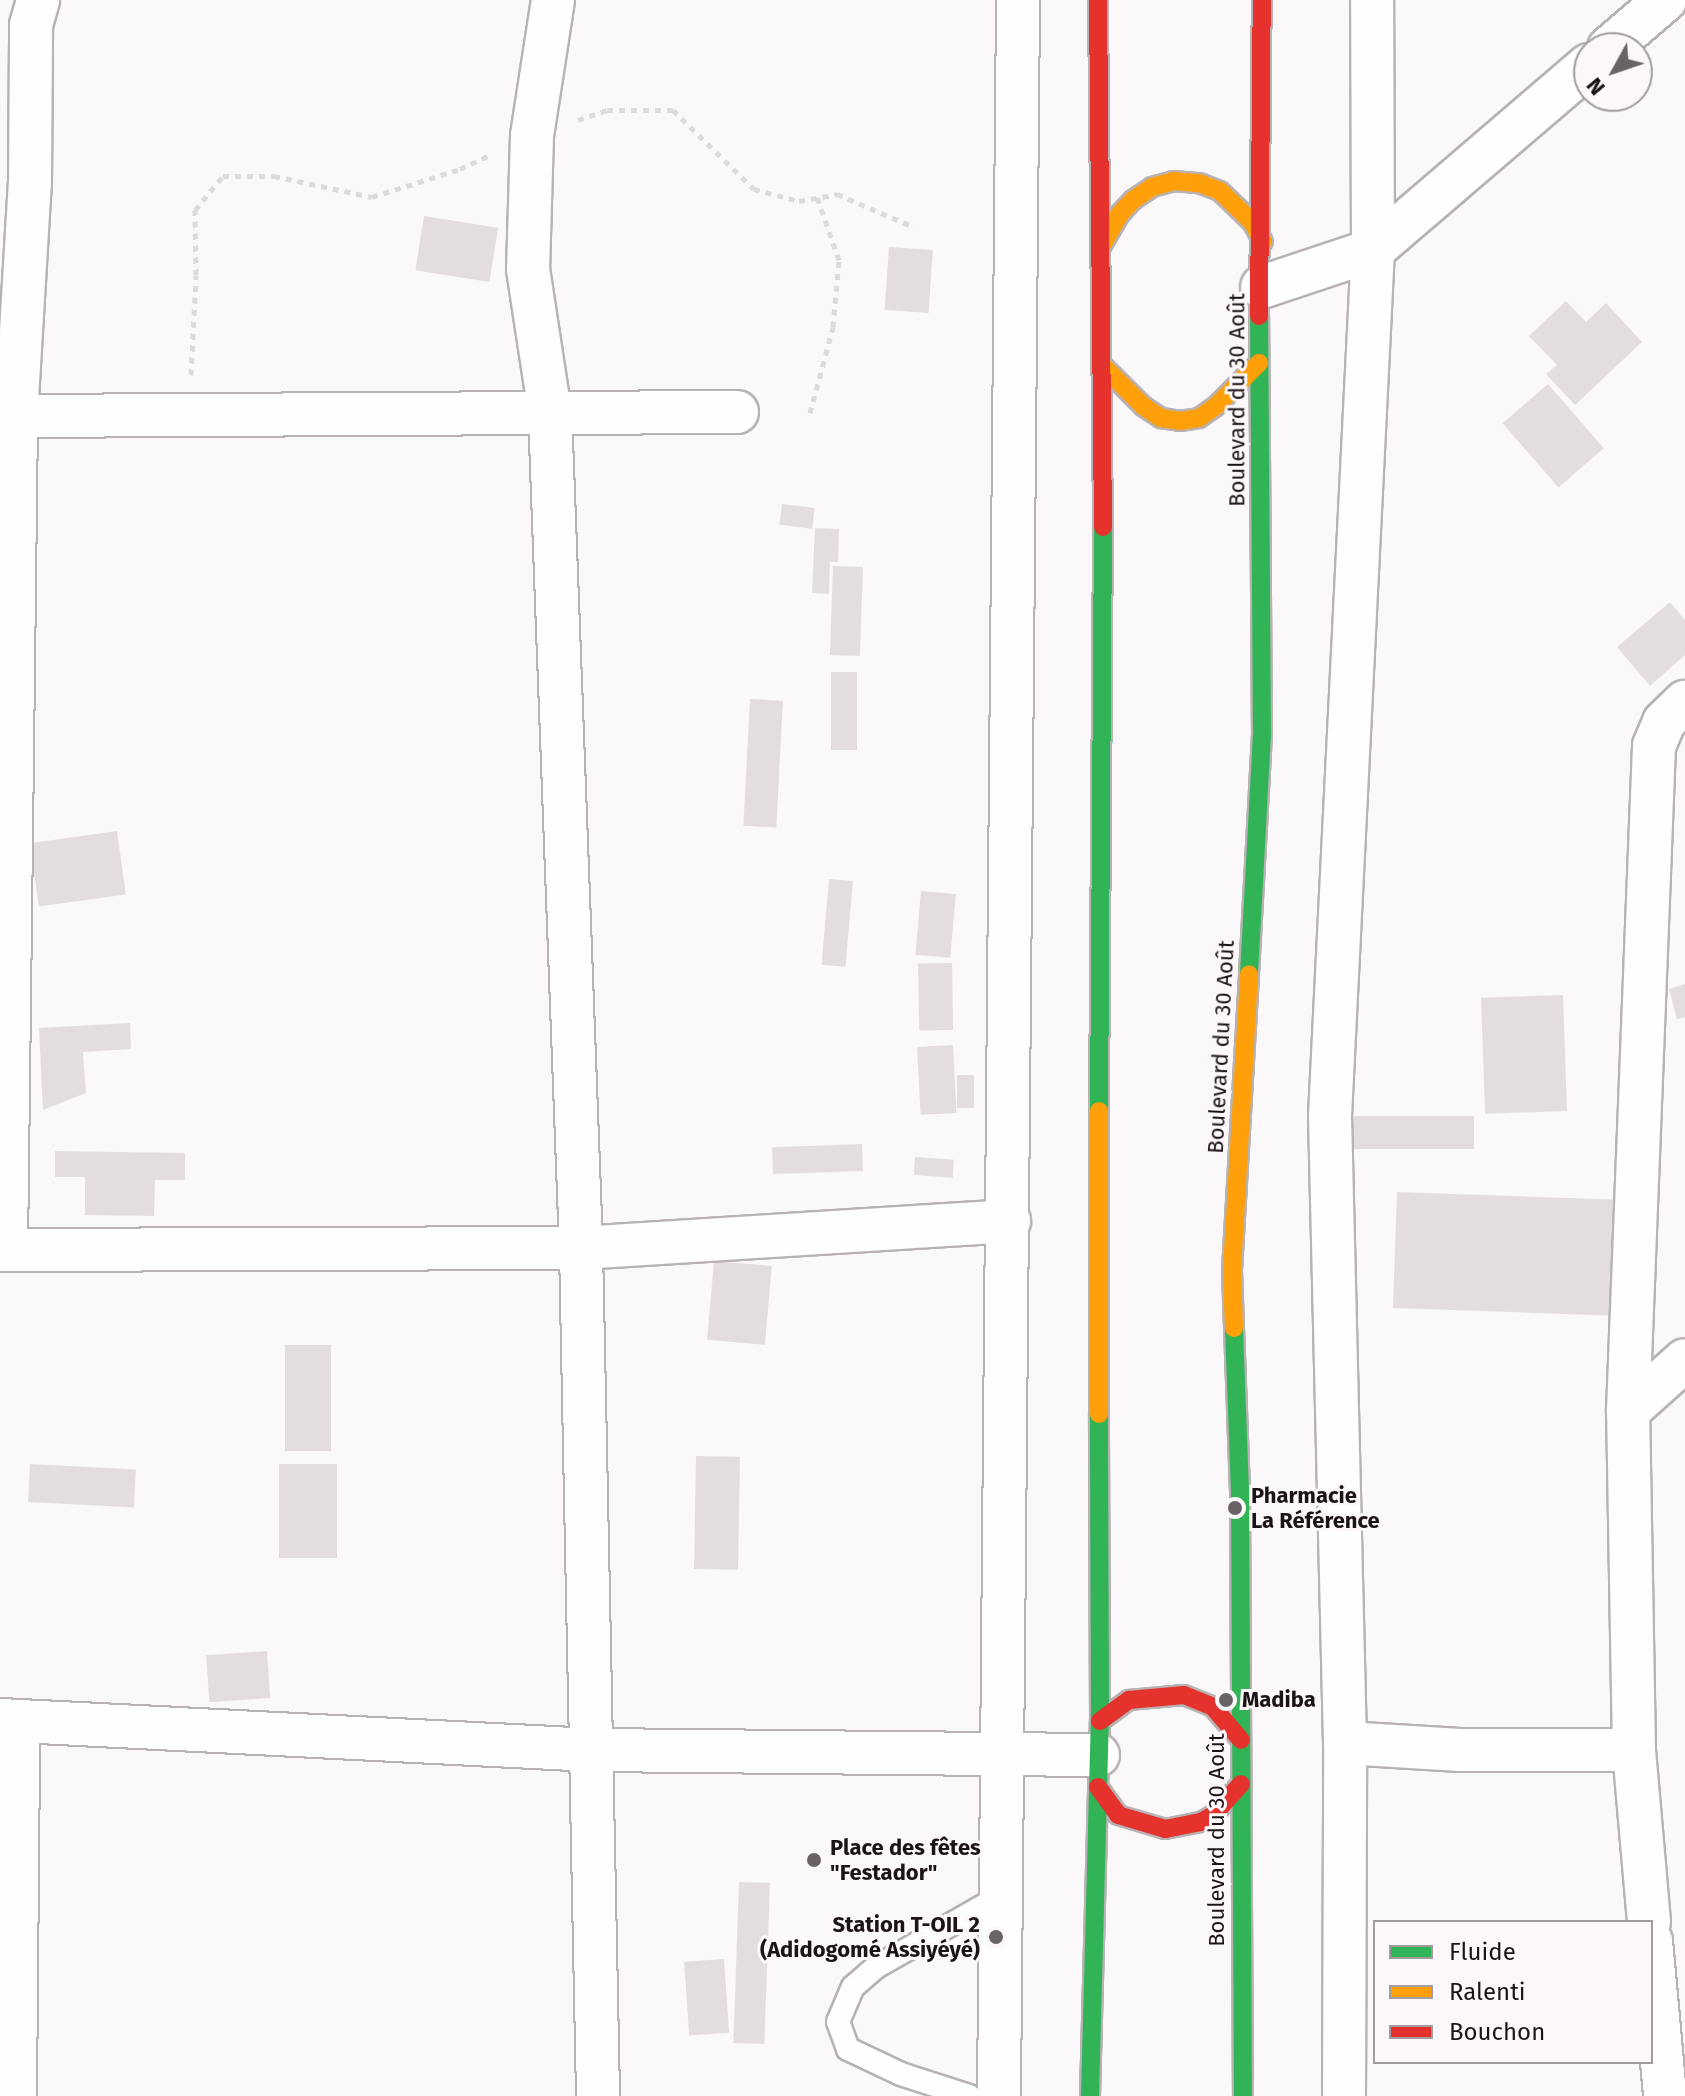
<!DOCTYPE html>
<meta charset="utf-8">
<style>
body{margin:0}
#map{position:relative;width:1685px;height:2096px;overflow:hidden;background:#fbf8f9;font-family:"Fira Sans",sans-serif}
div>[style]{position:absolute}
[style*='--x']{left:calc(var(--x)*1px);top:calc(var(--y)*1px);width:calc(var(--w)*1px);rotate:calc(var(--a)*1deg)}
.building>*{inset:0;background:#e4dde0;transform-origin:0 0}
.path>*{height:5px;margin-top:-2.5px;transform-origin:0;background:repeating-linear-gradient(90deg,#dcdbdb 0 6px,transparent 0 12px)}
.roads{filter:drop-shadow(2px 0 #b8b2b4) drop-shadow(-2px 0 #b8b2b4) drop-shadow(0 2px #b8b2b4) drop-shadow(0 -2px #b8b2b4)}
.lane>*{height:22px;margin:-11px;padding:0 11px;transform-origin:11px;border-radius:11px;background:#fefefe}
.street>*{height:42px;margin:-21px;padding:0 21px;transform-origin:21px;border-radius:21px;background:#fefefe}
.fast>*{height:18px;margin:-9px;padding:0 9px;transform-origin:9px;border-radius:9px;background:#30b455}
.slow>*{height:18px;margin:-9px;padding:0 9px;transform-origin:9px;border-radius:9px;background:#ff9f0a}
.jam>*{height:18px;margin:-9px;padding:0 9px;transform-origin:9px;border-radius:9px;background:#e5322d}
.dots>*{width:22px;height:22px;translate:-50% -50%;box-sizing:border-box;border:4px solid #fcf7f9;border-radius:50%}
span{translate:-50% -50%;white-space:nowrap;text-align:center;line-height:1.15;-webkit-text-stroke:6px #fcf7f9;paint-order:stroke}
.street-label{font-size:22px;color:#1c1317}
.poi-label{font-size:22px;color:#1c1317;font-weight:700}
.left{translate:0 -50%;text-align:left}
.right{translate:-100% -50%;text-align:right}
.legend{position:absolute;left:1373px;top:1920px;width:280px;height:144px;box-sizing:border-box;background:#fcf7f9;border:2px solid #a29c9f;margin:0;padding:10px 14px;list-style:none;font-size:24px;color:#1c1317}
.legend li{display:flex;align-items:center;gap:16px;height:40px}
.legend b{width:40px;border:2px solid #a29c9f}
.north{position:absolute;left:1573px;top:32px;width:80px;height:80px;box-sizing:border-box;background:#fcf7f9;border:2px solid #a29c9f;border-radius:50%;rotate:230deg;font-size:22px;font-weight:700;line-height:32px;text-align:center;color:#1c1317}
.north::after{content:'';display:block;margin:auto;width:28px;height:36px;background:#6a6366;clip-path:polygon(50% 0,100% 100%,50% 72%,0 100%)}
</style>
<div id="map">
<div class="building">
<div style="left:424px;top:216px;width:75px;height:55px;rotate:9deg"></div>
<div style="left:889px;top:247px;width:44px;height:63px;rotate:4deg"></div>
<div style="clip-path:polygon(1566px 301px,1586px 322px,1606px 303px,1642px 342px,1575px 405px,1546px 374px,1557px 365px,1529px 336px)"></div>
<div style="left:1548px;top:384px;width:85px;height:60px;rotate:49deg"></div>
<div style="left:782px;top:504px;width:33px;height:21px;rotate:7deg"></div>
<div style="clip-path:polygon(815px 528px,839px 529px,838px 562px,830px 562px,829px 594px,812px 593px)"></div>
<div style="left:833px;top:566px;width:30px;height:89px;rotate:2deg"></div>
<div style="clip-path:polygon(1670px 602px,1685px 620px,1685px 655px,1650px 686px,1617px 647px)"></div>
<div style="left:831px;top:672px;width:26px;height:78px"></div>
<div style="left:750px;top:699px;width:33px;height:127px;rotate:3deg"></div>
<div style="left:117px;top:831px;width:64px;height:88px;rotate:82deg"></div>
<div style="left:829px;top:879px;width:24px;height:86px;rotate:5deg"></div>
<div style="left:921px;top:891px;width:35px;height:64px;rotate:5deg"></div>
<div style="left:952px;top:963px;width:67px;height:34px;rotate:89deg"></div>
<div style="clip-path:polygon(1685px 984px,1685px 1017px,1677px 1019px,1669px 989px)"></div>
<div style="left:1563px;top:995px;width:116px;height:82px;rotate:88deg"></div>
<div style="clip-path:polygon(130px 1023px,131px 1049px,83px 1052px,86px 1093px,43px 1110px,39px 1028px)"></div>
<div style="left:953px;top:1045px;width:68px;height:36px;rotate:87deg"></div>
<div style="left:957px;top:1075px;width:17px;height:33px"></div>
<div style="left:1342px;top:1116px;width:132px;height:33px"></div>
<div style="left:862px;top:1144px;width:27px;height:90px;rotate:88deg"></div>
<div style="clip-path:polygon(55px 1151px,185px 1153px,185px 1180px,155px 1180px,154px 1216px,85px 1215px,85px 1177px,55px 1177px)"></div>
<div style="left:915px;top:1157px;width:39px;height:18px;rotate:4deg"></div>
<div style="left:1397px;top:1192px;width:228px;height:116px;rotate:2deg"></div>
<div style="left:714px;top:1261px;width:58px;height:79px;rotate:5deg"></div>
<div style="left:285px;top:1345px;width:46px;height:106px"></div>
<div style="left:696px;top:1456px;width:44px;height:113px;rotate:1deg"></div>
<div style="left:30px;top:1464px;width:106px;height:38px;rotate:3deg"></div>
<div style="left:279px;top:1464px;width:58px;height:94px"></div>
<div style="left:267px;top:1651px;width:47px;height:61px;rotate:86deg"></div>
<div style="left:739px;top:1882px;width:31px;height:161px;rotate:2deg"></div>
<div style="left:724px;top:1959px;width:74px;height:40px;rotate:86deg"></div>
</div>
<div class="path">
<div style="--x:578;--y:120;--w:31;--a:-19"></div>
<div style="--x:607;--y:110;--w:66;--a:0"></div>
<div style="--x:673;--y:110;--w:113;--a:44.3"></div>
<div style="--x:754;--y:189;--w:47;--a:14.9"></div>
<div style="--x:799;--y:201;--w:39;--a:-10"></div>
<div style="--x:837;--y:194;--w:84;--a:23.2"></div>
<div style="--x:191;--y:375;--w:100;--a:-87.1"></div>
<div style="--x:196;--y:275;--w:65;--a:-90.9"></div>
<div style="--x:195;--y:210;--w:44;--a:-50.5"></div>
<div style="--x:223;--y:176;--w:51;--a:0"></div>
<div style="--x:274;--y:176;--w:100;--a:12.1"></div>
<div style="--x:372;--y:197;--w:92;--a:-17.7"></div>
<div style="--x:460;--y:169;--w:33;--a:-25"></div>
<div style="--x:810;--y:413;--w:89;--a:-75"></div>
<div style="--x:833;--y:327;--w:67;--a:-84.9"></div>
<div style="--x:839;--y:260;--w:67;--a:-109.2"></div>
</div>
<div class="roads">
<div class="lane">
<div style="--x:969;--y:2096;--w:71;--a:-162.1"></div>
<div style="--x:901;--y:2074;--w:59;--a:-154.7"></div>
<div style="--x:848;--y:2049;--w:29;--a:-110"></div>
<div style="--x:838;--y:2022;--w:38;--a:-67"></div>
<div style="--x:853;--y:1987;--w:30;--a:-41"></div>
<div style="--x:876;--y:1967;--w:142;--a:-29.6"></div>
</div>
<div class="street">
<div style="--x:553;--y:0;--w:138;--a:98.8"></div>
<div style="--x:532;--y:136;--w:133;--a:91.7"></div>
<div style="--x:528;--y:269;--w:146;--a:81.3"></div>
<div style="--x:550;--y:413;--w:836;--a:87.87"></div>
<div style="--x:581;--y:1248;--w:848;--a:88.85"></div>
<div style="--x:1609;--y:48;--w:74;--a:-40.6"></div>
<div style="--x:1262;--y:287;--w:117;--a:-18.4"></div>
<div style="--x:1373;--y:250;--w:284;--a:-40.6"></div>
<div style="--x:16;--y:416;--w:721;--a:-0.32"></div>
<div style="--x:0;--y:1250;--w:581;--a:-0.2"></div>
<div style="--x:581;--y:1248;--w:429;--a:-3.6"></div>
<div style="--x:6;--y:1250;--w:834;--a:-89.31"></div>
<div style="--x:16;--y:416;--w:233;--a:-86.6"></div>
<div style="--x:30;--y:183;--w:158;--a:-89.6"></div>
<div style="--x:31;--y:25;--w:26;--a:-74"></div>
<div style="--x:1628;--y:1411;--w:76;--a:-41.8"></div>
<div style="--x:0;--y:1720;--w:593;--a:2.9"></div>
<div style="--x:592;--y:1750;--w:506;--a:0.57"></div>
<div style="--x:1345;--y:1743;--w:115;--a:3.5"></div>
<div style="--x:1460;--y:1750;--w:174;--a:0"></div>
<div style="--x:1649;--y:1922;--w:173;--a:-95"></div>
<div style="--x:1634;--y:1750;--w:339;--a:-91"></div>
<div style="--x:1628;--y:1411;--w:666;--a:-87.76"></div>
<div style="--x:1654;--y:746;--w:26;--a:-67"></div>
<div style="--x:1664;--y:722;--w:29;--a:-44"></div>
<div style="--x:1651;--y:1941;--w:156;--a:84.8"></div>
<div style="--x:15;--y:2096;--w:375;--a:-89.5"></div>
<div style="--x:999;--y:2096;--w:2096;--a:-89.48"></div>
<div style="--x:1344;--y:2096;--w:353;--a:-89.8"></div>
<div style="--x:1345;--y:1743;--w:627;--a:-91.37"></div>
<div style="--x:1330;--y:1116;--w:867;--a:-87.16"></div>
<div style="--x:1373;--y:250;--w:250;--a:-90.2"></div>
</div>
<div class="fast">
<div style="--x:1249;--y:974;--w:238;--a:-86.9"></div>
<div style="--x:1262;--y:736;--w:420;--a:-90.4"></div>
<div style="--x:1099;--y:1111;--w:584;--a:-89.61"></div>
<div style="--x:1234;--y:1328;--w:163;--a:87.9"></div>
<div style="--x:1240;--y:1491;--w:605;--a:89.72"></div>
<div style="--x:1090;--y:2096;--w:375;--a:-88.5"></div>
<div style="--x:1100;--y:1721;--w:307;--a:-90.2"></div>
</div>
<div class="slow">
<div style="--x:1102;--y:245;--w:34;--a:-60"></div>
<div style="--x:1119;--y:215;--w:21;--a:-47"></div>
<div style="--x:1133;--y:200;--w:23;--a:-34"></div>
<div style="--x:1152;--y:187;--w:23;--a:-15"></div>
<div style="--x:1174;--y:181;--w:25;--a:5"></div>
<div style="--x:1199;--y:183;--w:22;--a:21"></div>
<div style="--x:1220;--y:191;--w:46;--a:44.1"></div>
<div style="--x:1253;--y:223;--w:21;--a:62"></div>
<div style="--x:1104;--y:367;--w:55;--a:45"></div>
<div style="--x:1143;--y:406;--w:22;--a:34"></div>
<div style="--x:1161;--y:418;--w:19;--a:9"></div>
<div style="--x:1180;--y:421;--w:19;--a:-9"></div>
<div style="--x:1199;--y:418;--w:21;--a:-35"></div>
<div style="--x:1216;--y:406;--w:61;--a:-45"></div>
<div style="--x:1234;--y:1328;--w:58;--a:-92"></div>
<div style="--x:1232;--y:1270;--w:296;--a:-86.7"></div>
<div style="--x:1099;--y:1414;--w:303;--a:-90"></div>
</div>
<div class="jam">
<div style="--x:1098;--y:0;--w:527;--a:89.46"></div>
<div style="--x:1259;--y:316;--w:316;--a:-89.5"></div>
<div style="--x:1100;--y:1721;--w:36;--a:-36"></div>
<div style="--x:1129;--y:1700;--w:55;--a:-5.2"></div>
<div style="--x:1184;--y:1695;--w:31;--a:22"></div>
<div style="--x:1213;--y:1707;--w:43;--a:49.7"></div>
<div style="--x:1098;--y:1787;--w:34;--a:54"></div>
<div style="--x:1118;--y:1815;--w:49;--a:16.6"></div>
<div style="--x:1165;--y:1829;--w:37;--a:-11"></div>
<div style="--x:1201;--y:1822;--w:13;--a:-29"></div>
<div style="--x:1212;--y:1816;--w:43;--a:-47.8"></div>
</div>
</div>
<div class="dots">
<div style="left:1235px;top:1508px;background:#6a6366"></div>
<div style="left:1226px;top:1700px;background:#6a6366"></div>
<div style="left:814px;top:1860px;background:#6a6366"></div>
<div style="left:996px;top:1937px;background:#6a6366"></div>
</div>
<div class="street-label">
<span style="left:1237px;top:400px;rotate:-90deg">Boulevard du 30 Août</span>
<span style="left:1221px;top:1047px;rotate:-87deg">Boulevard du 30 Août</span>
<span style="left:1217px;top:1840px;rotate:-90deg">Boulevard du 30 Août</span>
</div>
<div class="poi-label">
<span class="left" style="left:1251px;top:1508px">Pharmacie<br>La Référence</span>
<span class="left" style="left:1242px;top:1700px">Madiba</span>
<span class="left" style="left:830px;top:1860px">Place des fêtes<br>"Festador"</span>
<span class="right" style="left:980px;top:1937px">Station T-OIL 2<br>(Adidogomé Assiyéyé)</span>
</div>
<ul class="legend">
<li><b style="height:10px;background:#30b455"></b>Fluide</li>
<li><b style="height:10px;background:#ff9f0a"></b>Ralenti</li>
<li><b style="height:10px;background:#e5322d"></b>Bouchon</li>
</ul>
<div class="north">N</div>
</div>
